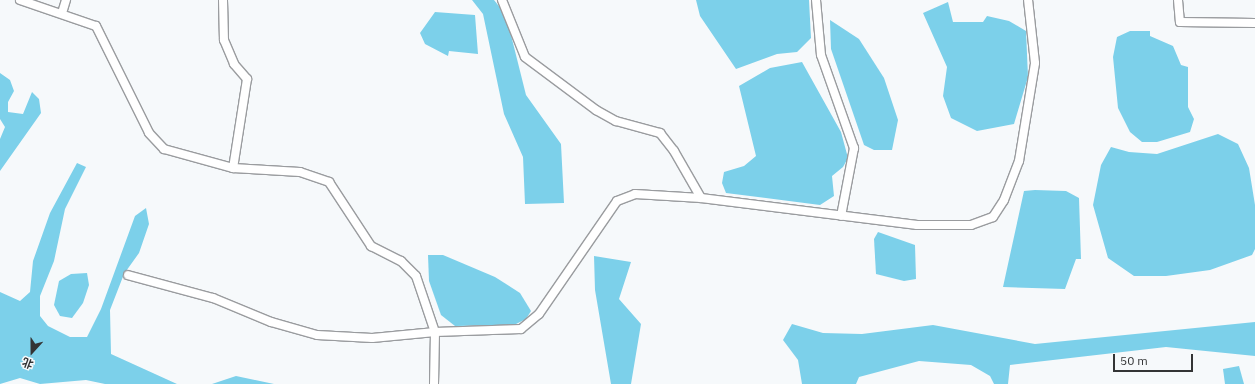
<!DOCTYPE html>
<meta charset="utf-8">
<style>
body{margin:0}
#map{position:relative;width:1255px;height:384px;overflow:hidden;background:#f6f9fb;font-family:"IBM Plex Sans","Noto Sans SC",sans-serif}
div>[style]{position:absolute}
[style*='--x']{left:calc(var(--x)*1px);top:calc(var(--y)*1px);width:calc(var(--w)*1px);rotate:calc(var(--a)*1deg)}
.water>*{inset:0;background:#7cd0ea}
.roads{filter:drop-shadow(1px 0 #9a9c9f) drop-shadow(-1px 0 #9a9c9f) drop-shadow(0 1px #9a9c9f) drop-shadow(0 -1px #9a9c9f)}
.minor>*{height:8px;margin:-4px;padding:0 4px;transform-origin:4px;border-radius:4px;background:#fff}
span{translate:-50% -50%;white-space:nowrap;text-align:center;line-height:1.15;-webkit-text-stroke:3px #f6f9fb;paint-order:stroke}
.north{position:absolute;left:12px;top:332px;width:40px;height:40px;-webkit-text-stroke:3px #f6f9fb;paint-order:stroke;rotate:201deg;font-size:11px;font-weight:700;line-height:16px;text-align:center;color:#333435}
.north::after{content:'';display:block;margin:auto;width:14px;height:18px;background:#333435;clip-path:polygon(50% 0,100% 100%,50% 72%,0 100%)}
.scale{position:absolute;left:1113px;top:354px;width:80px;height:18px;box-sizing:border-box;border:2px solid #333435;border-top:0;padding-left:5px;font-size:12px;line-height:14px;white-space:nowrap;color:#333435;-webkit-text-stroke:3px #f6f9fb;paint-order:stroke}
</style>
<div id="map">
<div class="water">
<div style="clip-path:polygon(472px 0,494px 0,506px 15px,526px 95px,561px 144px,564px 203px,525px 204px,523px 157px,504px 114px,483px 14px)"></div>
<div style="clip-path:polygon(696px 0,809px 0,811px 38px,797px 52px,777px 54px,736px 69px,700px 16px)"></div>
<div style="clip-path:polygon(948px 2px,953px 22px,983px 22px,987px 16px,1009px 21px,1026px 31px,1028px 77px,1014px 124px,977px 131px,951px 118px,943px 96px,947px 67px,923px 13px)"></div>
<div style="clip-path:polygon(435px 12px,475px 15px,478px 54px,449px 51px,448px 56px,425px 44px,420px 33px)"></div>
<div style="clip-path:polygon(830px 20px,859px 39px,884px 78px,898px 120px,892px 150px,874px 150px,864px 145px,831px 49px)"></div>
<div style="clip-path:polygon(1130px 31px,1150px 31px,1150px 36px,1173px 46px,1181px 65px,1188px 67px,1188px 107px,1194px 119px,1190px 132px,1157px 142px,1142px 142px,1130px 132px,1118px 108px,1113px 57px,1117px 37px)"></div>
<div style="clip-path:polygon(802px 62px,841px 132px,848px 158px,843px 167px,832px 176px,834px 196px,820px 205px,726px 193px,722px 183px,724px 172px,744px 166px,756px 156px,739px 86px,770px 68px)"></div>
<div style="clip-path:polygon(0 73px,10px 80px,14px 91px,8px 102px,8px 112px,23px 114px,32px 92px,39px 99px,41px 113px,0 171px,0 139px,5px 127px,0 119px)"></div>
<div style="clip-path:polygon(1218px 134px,1238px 144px,1249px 168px,1255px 205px,1255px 249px,1252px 255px,1210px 270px,1166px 276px,1134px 276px,1108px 258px,1093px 205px,1101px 165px,1111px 147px,1129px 152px,1157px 154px)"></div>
<div style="clip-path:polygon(77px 163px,86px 167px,65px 209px,54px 261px,40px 296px,40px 316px,48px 326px,70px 337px,87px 337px,101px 309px,135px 216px,146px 208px,149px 224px,139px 253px,124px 274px,110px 310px,111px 354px,177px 384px,105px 384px,86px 380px,40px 384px,20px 378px,0 384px,0 292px,20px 301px,30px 292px,33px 261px,50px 213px)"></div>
<div style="clip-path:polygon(1035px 190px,1066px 191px,1079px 198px,1081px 259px,1076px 259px,1065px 289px,1003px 287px,1024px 191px)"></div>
<div style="clip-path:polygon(878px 232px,915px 245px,916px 279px,904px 281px,876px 274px,874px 239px)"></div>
<div style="clip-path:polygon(428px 255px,443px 255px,495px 277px,520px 293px,531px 311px,526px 319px,514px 325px,455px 326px,441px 315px,429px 281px)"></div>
<div style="clip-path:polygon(594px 256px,631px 262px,619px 299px,641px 324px,631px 384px,611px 384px,595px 290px)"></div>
<div style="clip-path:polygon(87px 273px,89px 285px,83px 303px,72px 318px,60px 316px,54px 305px,59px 281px,71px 274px)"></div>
<div style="clip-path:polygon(1255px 322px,1255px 356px,1166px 347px,1010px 365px,1008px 384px,994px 384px,990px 376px,971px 365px,919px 361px,859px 377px,856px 384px,802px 384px,798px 360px,783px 340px,792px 324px,823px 333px,862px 334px,933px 325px,1035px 344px)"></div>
<div style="clip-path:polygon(1239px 366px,1244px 384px,1225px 384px,1223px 369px)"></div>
<div style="clip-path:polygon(236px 376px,274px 384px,212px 384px)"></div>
</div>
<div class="roads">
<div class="minor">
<div style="--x:20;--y:0;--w:80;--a:18.9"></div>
<div style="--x:96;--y:26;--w:119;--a:63.6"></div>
<div style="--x:149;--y:133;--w:22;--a:47"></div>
<div style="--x:164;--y:149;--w:72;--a:15.4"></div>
<div style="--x:233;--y:168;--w:67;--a:3.4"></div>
<div style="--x:300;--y:172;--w:31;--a:19"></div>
<div style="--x:329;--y:182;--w:77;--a:56.7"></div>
<div style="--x:371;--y:246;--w:34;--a:27"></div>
<div style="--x:401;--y:261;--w:21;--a:45"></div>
<div style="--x:416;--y:276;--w:59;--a:71.3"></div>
<div style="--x:435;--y:332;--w:63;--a:174.6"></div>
<div style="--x:372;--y:338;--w:55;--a:-176.9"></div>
<div style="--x:317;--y:335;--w:48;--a:-164.2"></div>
<div style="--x:271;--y:322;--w:63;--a:-157.5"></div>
<div style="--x:213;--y:298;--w:88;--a:-164.9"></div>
<div style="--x:223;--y:0;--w:40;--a:88.6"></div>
<div style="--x:224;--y:40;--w:26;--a:67"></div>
<div style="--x:234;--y:64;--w:20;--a:49"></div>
<div style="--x:247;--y:79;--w:90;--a:98.9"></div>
<div style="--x:502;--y:0;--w:61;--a:68"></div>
<div style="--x:525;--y:57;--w:89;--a:36.7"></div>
<div style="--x:596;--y:110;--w:23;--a:29"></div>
<div style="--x:616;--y:121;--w:46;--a:15.3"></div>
<div style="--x:660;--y:133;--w:23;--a:52"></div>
<div style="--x:674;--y:151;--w:54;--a:60.1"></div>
<div style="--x:816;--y:0;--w:55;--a:84.8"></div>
<div style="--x:821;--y:55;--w:99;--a:70.5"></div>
<div style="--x:854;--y:148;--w:69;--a:100.8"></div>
<div style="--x:1178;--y:0;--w:22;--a:85"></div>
<div style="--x:1180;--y:22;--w:75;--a:0.8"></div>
<div style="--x:62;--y:13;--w:14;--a:-73"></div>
<div style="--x:434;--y:384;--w:52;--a:-88.9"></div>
<div style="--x:435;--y:332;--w:86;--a:-2"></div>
<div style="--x:521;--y:329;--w:23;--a:-40"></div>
<div style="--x:539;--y:314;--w:137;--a:-55.4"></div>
<div style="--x:617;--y:201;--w:19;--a:-21"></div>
<div style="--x:635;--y:194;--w:66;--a:3.5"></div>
<div style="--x:701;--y:198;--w:218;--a:7.1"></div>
<div style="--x:917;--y:225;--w:54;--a:0"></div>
<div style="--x:971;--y:225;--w:23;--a:-20"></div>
<div style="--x:993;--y:217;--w:20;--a:-57"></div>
<div style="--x:1004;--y:200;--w:42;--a:-69"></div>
<div style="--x:1019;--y:161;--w:99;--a:-80.7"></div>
<div style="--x:1035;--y:63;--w:63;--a:-96.3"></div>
</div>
</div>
<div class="north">北</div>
<div class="scale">50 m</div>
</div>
